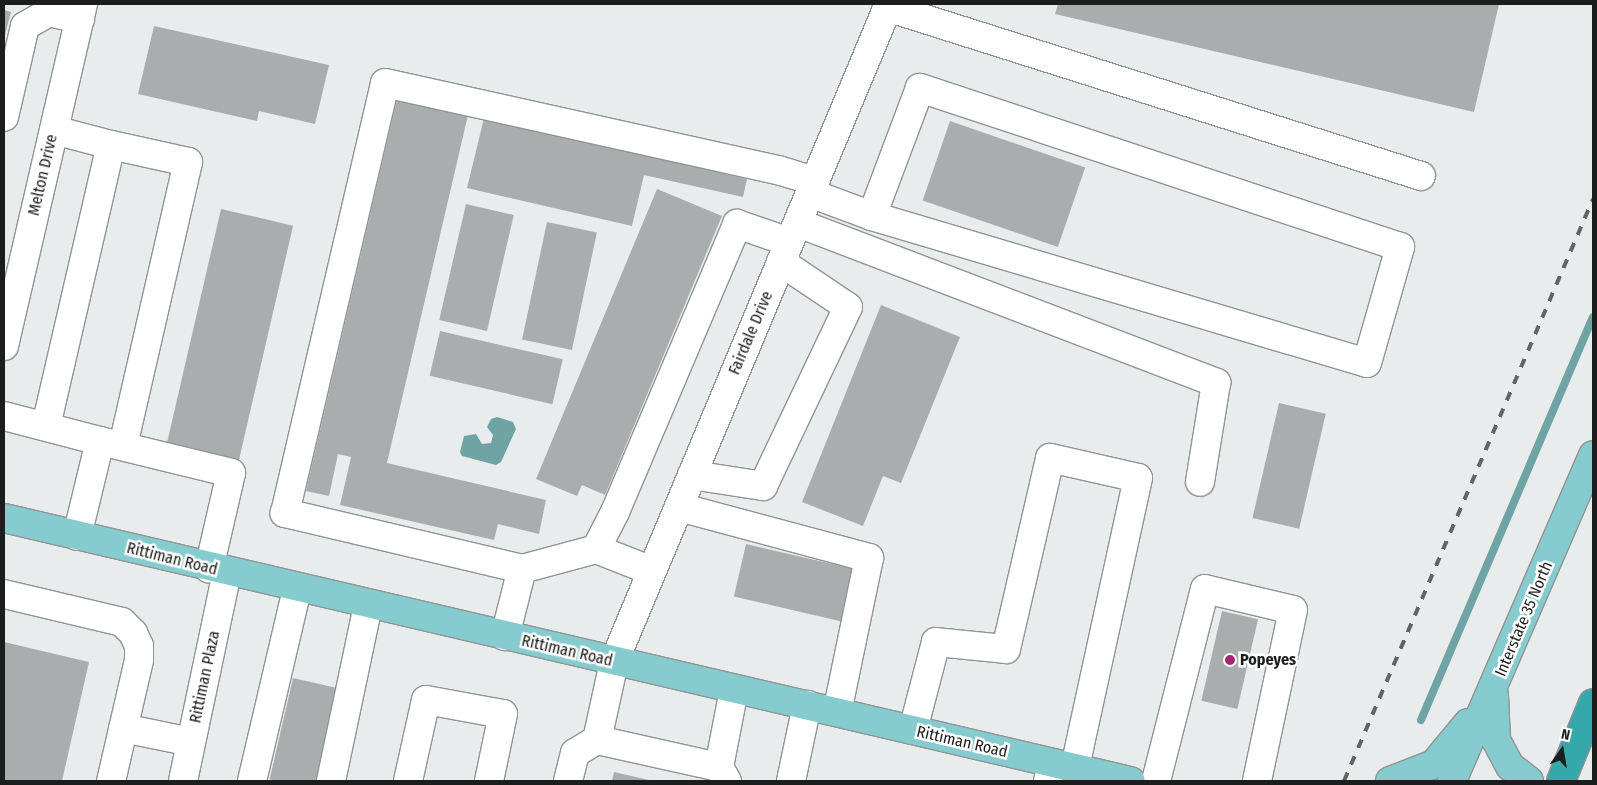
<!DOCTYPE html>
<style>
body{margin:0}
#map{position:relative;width:1597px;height:785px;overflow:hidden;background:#e8ecec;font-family:"Fira Sans Condensed",sans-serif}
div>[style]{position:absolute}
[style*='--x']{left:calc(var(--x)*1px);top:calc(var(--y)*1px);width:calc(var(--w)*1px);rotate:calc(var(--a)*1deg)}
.water>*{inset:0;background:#6fa3a4}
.stream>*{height:8px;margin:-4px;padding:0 4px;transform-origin:4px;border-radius:4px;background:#6fa3a4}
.building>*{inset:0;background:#a9adad;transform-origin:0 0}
.roads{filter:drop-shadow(1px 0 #909494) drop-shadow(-1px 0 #909494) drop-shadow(0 1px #909494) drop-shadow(0 -1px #909494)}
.minor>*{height:28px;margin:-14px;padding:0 14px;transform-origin:14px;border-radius:14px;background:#fff}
.major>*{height:28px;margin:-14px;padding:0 14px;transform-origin:14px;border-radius:14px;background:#86cbcd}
.highway>*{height:28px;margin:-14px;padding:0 14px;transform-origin:14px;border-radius:14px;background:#35a8ab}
.rail>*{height:4px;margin-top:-2px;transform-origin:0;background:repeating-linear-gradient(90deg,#626464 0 9px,transparent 0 18px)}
.dots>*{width:14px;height:14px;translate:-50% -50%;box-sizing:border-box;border:2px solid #fff;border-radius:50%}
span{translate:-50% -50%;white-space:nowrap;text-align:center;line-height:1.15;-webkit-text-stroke:5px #fff;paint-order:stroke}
.street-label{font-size:16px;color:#1c1d1d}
.poi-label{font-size:16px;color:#1c1d1d;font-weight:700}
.left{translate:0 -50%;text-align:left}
.frame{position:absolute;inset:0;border:5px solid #1c1d1d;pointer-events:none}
.north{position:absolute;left:1537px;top:725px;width:50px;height:50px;-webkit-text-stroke:4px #fff;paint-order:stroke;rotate:13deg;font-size:14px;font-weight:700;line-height:20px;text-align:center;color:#1c1d1d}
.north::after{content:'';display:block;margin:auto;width:18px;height:22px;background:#1c1d1d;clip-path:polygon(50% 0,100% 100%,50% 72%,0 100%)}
</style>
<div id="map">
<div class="water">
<div style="clip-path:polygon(497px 417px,513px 422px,516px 429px,501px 462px,496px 465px,462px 456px,460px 452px,464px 436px,476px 434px,482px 444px,491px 443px,493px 435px,487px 427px,491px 419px)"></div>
</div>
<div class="stream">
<div style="--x:1421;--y:720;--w:438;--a:-66.9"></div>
</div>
<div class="building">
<div style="clip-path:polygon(1058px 4px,1499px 4px,1474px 112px,1055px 14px)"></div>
<div style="clip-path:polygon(4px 10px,11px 12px,4px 39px)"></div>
<div style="clip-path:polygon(154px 26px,329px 65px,315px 124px,259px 111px,257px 121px,138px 94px)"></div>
<div style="clip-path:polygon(397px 99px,468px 115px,387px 463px,546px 500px,539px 534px,498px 524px,494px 540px,340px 505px,351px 457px,338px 454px,329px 496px,306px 491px)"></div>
<div style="clip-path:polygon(484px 118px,747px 179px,743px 197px,644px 175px,632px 226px,467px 188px)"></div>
<div style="left:950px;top:121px;width:143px;height:84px;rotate:19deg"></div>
<div style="clip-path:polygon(657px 189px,722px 216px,605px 495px,582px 485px,577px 496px,536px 479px)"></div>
<div style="left:466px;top:204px;width:49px;height:119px;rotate:13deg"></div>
<div style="left:221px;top:209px;width:74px;height:244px;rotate:13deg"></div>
<div style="left:547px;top:222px;width:51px;height:120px;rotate:12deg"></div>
<div style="clip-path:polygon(881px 305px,960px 337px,901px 483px,883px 476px,863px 526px,802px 502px)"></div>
<div style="left:440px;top:331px;width:126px;height:46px;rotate:13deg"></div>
<div style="left:1279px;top:403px;width:48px;height:118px;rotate:13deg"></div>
<div style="left:746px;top:544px;width:114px;height:54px;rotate:13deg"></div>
<div style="left:1222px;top:611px;width:37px;height:92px;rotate:13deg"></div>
<div style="clip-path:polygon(4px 642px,89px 662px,62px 781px,4px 781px)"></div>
<div style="left:293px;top:678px;width:45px;height:104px;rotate:13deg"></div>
<div style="clip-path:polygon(614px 772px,649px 780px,649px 781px,612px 781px)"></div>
</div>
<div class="roads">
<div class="minor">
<div style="--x:887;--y:7;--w:560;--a:17.56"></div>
<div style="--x:4;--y:117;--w:93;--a:-77"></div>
<div style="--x:25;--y:26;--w:28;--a:-30"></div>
<div style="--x:49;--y:12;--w:32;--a:13"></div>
<div style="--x:111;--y:145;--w:79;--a:12.4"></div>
<div style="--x:188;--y:162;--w:291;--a:102.9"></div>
<div style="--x:810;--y:193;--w:66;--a:20.4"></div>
<div style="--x:872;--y:216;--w:516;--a:16.54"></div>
<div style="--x:1367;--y:363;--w:121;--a:-74.1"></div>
<div style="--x:1400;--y:247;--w:506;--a:-161.67"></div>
<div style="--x:920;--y:88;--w:137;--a:110.6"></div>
<div style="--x:798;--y:223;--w:448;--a:20.9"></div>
<div style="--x:1216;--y:383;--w:100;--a:99.2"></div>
<div style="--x:4;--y:346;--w:351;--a:-77"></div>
<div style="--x:4;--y:416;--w:99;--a:14.6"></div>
<div style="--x:46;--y:426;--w:288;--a:-77"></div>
<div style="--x:111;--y:145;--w:59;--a:-165.3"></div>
<div style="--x:692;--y:475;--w:72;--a:8.8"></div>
<div style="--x:763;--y:486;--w:198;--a:-64.6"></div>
<div style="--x:848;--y:307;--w:81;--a:-146.1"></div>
<div style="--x:679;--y:507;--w:197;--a:15"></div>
<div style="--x:869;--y:558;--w:157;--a:101.7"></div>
<div style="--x:77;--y:536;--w:98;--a:-76.4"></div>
<div style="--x:100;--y:441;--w:135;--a:13.7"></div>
<div style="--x:231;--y:473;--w:98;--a:103"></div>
<div style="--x:596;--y:549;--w:42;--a:-62.8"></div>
<div style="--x:615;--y:512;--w:313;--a:-67"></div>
<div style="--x:737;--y:224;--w:55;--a:19.1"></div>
<div style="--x:522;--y:569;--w:77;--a:-15.1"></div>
<div style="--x:596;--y:549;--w:60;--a:21.4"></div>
<div style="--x:4;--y:594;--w:121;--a:13.3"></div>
<div style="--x:122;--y:622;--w:16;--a:45"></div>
<div style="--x:133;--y:633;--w:14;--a:65"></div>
<div style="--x:139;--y:646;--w:14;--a:90"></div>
<div style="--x:139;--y:660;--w:124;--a:103"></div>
<div style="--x:505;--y:636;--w:69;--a:-75.8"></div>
<div style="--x:522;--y:569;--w:244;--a:-166.7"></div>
<div style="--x:285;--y:513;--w:441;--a:-76.9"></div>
<div style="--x:385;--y:83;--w:403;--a:12.5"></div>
<div style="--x:778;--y:170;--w:39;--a:17"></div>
<div style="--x:123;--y:728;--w:69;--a:11.6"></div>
<div style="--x:913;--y:730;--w:91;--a:-75.4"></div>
<div style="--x:936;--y:642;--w:70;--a:5.7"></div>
<div style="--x:1006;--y:649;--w:196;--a:-77"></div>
<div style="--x:1050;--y:458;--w:90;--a:12.8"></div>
<div style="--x:1138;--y:478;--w:297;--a:102.3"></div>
<div style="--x:597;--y:740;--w:80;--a:-77.7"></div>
<div style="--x:614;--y:662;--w:713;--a:-67.32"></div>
<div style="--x:183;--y:781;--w:213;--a:-78.1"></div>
<div style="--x:252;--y:781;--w:197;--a:-76.8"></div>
<div style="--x:331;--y:781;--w:180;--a:-78.1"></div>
<div style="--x:408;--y:781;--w:83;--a:-77.5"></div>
<div style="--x:426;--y:700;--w:78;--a:10.3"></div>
<div style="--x:503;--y:714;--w:68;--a:101.8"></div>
<div style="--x:568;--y:781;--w:29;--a:-76"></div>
<div style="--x:575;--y:753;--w:26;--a:-31"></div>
<div style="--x:597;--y:740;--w:125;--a:12.5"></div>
<div style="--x:727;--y:781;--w:16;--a:-120"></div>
<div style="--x:719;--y:767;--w:78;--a:-79"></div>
<div style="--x:791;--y:781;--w:78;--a:-78.1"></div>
<div style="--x:1048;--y:781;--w:18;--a:-77"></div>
<div style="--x:1156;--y:781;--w:198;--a:-75.7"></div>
<div style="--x:1205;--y:589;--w:90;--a:13.4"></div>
<div style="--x:1293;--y:610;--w:175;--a:101.9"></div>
</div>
<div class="major">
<div style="--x:4;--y:518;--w:1157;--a:13.14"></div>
<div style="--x:1494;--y:695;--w:45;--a:87.5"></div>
<div style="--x:1496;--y:740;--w:30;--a:62"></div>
<div style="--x:1510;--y:766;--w:24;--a:38"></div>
<div style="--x:1390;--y:781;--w:47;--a:-21.1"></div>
<div style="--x:1434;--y:764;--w:53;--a:-50.3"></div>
<div style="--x:1452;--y:781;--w:355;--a:-66.6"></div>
</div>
<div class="highway">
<div style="--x:1561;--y:781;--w:84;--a:-67.7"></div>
</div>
</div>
<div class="rail">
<div style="--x:1344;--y:781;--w:633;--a:-66.84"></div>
</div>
<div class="dots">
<div style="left:1230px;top:660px;background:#a52575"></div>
</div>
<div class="street-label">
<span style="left:43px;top:175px;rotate:-77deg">Melton Drive</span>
<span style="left:751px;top:333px;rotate:-67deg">Fairdale Drive</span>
<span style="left:172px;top:559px;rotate:14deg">Rittiman Road</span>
<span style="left:1524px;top:619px;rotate:-67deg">Interstate 35 North</span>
<span style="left:567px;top:651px;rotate:13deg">Rittiman Road</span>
<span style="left:205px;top:677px;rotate:-78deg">Rittiman Plaza</span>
<span style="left:962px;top:742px;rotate:13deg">Rittiman Road</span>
</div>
<div class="poi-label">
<span class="left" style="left:1240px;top:660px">Popeyes</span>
</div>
<div class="frame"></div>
<div class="north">N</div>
</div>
